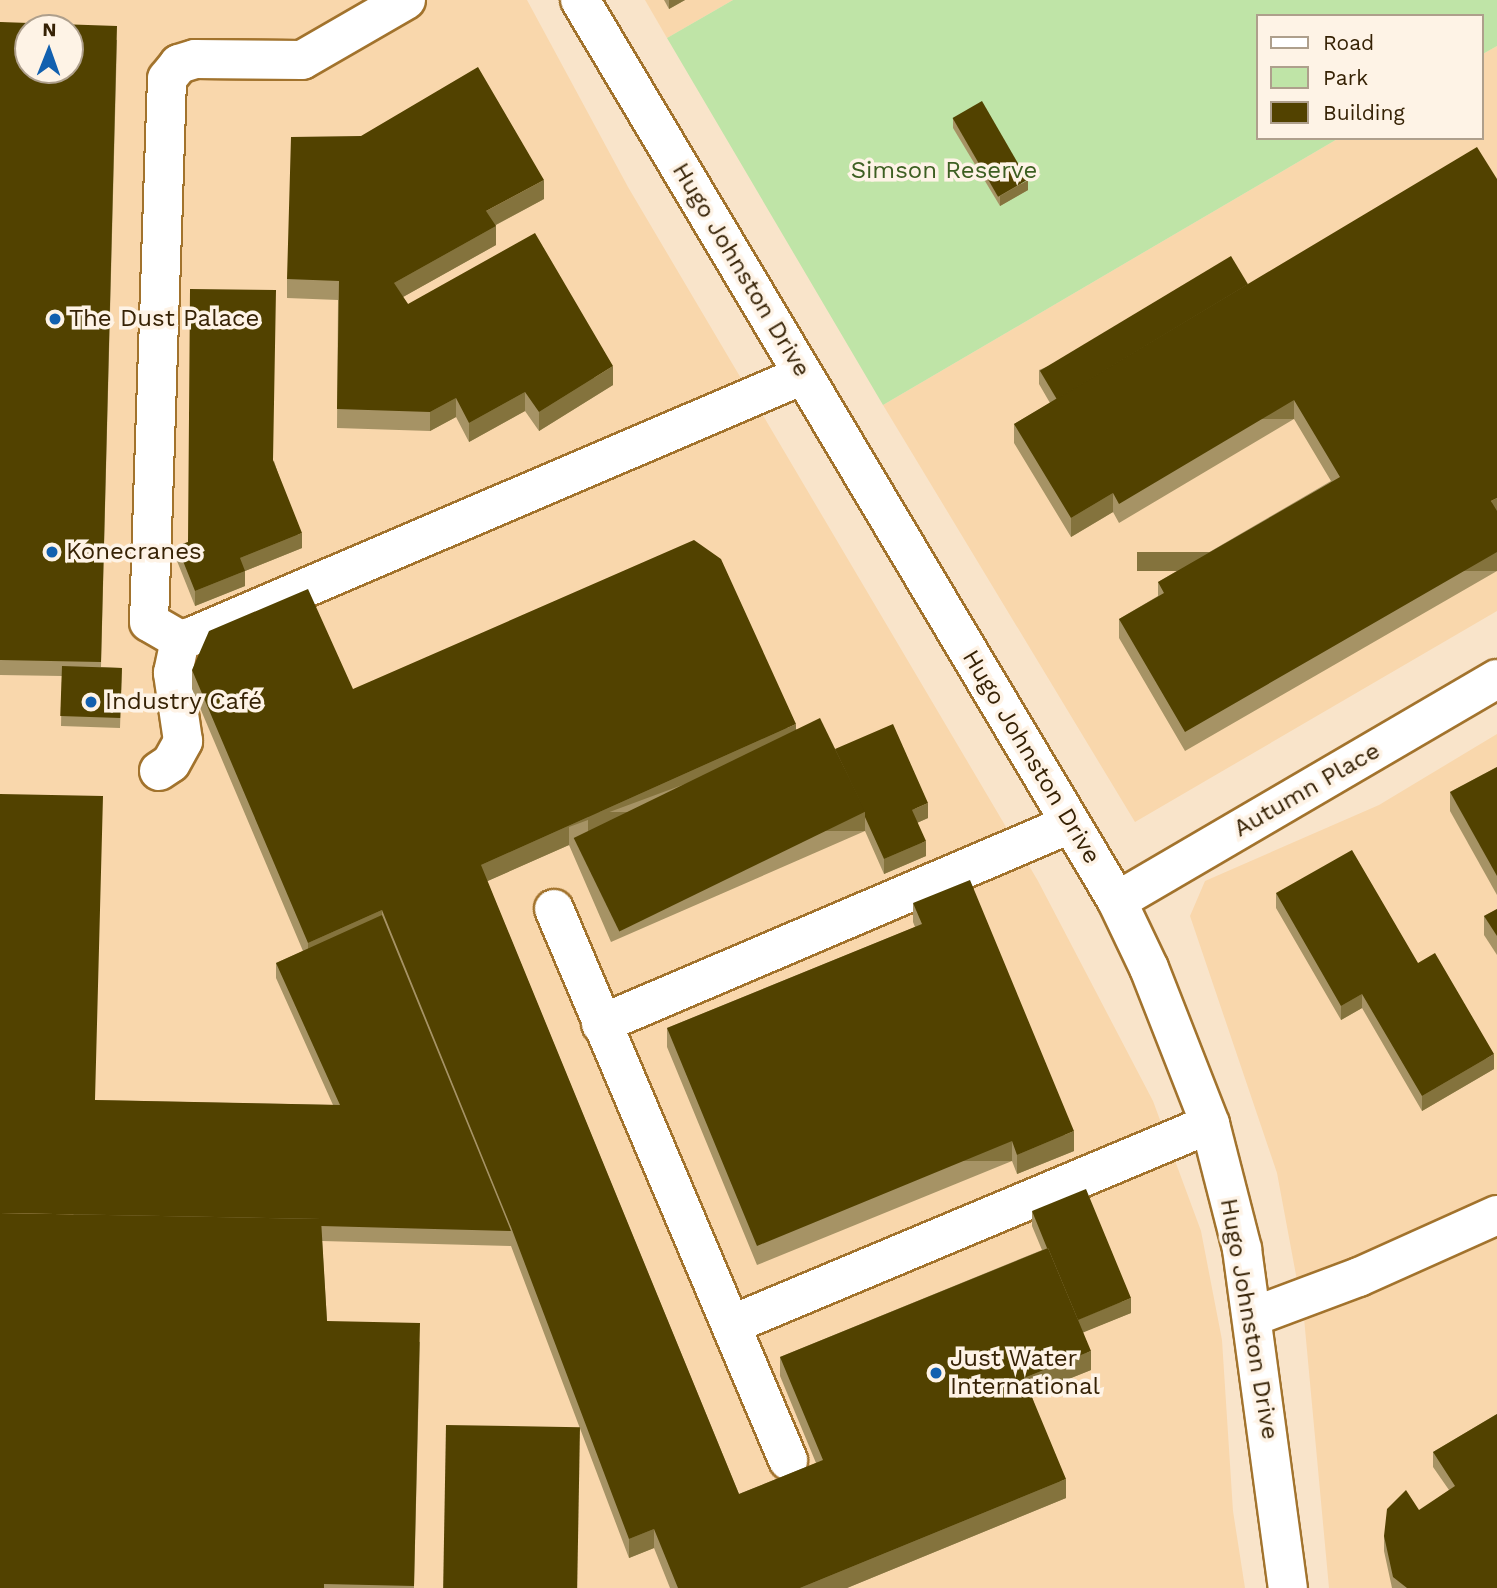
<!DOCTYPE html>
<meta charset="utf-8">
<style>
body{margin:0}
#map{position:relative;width:1497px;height:1588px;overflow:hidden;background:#f9e4ca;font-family:"Work Sans",sans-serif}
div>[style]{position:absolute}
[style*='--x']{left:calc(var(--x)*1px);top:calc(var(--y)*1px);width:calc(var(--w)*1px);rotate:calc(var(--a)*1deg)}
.built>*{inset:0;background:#f9d7ac}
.green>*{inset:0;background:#bfe4a7}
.roads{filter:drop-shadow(2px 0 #a2732d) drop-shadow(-2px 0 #a2732d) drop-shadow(0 2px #a2732d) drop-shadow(0 -2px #a2732d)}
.minor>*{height:38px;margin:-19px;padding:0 19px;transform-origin:19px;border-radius:19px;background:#fff}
.wall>*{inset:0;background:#a69365}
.shaded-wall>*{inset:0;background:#84733d;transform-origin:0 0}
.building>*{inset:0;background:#524200;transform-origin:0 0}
.dots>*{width:19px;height:19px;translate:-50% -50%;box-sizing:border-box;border:4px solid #fef3e6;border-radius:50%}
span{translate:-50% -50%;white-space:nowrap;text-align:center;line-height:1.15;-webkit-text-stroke:7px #fef3e6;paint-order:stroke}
.park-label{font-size:24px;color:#3d5f22}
.street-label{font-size:24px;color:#362205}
.poi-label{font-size:24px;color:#362205}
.left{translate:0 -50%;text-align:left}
.legend{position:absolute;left:1256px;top:14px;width:228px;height:126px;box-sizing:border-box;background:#fef3e6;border:2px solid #ae9f8c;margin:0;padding:9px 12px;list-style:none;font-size:21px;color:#362205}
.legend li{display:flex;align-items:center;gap:14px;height:35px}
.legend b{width:35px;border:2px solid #ae9f8c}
.north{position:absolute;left:14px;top:14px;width:70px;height:70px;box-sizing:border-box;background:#fef3e6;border:2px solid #ae9f8c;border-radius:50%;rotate:1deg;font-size:19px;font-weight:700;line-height:28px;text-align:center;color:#362205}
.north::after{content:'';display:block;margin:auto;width:24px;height:32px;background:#1260af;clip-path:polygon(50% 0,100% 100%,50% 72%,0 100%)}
</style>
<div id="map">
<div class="built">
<div style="clip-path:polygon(evenodd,0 0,527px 0,628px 187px,1038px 881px,1153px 1101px,1201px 1231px,1222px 1340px,1233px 1511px,1245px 1588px,0 1588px,0 0,28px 28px,70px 28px,70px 70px,28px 70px,28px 28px)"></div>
<div style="clip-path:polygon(645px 0,733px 0,667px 38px)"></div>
<div style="clip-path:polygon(1497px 46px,1497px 611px,1135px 822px,883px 405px,1339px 138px,1481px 138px,1481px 55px)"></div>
<div style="clip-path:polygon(1497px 734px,1497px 1588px,1329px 1588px,1304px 1318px,1277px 1173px,1190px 916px,1205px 881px,1379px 805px)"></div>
</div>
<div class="green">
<div style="clip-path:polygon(733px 0,1497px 0,1497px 46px,1481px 55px,1481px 16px,1257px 16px,1257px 138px,1339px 138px,883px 405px,667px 38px)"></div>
</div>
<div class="roads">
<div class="minor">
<div style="--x:406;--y:0;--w:120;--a:150"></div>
<div style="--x:302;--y:60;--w:107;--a:-179.5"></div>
<div style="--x:195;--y:59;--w:17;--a:163"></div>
<div style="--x:179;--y:64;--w:19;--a:129"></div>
<div style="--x:167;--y:79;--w:543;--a:91.9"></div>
<div style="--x:149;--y:622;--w:36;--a:30"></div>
<div style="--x:180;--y:640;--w:14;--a:-17"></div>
<div style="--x:193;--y:636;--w:663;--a:-23.16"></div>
<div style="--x:580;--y:0;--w:1049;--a:59.2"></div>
<div style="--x:1117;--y:901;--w:74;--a:64.5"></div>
<div style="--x:1149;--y:968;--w:168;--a:68.6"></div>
<div style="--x:1210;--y:1124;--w:129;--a:75.6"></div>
<div style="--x:1242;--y:1249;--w:342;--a:82.3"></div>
<div style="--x:159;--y:771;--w:14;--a:-34"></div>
<div style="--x:171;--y:763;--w:25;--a:-61"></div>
<div style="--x:183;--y:741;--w:69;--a:-98.4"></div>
<div style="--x:173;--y:673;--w:34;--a:-78"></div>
<div style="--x:1117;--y:901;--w:440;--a:-30.3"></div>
<div style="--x:554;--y:909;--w:599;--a:66.99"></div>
<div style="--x:601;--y:1024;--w:510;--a:-23.1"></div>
<div style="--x:1252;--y:1317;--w:114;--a:-20.5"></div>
<div style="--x:1359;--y:1277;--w:151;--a:-24.2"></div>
<div style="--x:733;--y:1324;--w:517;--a:-22.75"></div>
</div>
</div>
<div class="wall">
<div style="clip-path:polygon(664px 0,685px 0,669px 9px)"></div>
<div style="clip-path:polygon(0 22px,117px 40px,101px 667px,122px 668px,120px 728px,61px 726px,62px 676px,0 675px)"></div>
<div style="clip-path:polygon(953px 118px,1028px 190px,1000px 206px,953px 128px)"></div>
<div style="clip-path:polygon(544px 199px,496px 225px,496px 245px,403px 297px,408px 304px,613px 385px,539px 431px,525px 411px,469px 442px,456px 417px,430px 431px,337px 428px,338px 300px,287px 298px,287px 279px)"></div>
<div style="clip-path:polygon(1248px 284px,1497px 571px,1185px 751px,1119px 638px,1119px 619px,1158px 596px,1158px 582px,1331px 481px,1294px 419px,1119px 523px,1113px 512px,1071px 537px,1014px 443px,1014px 424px,1050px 403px,1039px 384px,1039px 370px)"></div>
<div style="clip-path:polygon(274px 461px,302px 548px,245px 571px,245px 586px,195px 606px,177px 561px,177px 546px,188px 542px)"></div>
<div style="clip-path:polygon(192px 670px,353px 689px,796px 729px,835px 749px,928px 818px,917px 823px,926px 856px,884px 874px,865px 831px,611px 942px,569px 845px,487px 881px,739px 1494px,816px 1463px,780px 1376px,780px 1357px,1042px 1250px,1032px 1226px,1032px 1211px,1131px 1313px,1083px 1332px,1091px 1370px,1031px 1394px,1066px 1498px,847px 1588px,670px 1588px,654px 1548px,629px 1558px,511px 1246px,322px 1241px,327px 1321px,420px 1342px,414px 1588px,0 1588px,96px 1100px,333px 1105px,276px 978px,276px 963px,303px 951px,192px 689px)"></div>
<div style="clip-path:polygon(1497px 767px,1497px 895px,1450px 811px,1450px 792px)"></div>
<div style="clip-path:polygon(1276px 893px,1418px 963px,1494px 1069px,1422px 1111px,1362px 1008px,1341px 1020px,1276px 908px)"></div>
<div style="clip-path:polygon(913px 903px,1074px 1151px,1017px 1174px,1012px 1161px,757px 1265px,667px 1047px,667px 1028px,915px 927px,913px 922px)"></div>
<div style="clip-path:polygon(1497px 909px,1497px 955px,1484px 935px,1484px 916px)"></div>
<div style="clip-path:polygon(1497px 1414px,1497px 1588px,1392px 1588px,1384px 1551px,1384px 1536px,1449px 1490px,1433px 1467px,1433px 1452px)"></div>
</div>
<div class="shaded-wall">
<div style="clip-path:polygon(669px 0,685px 0,669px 9px)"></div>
<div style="clip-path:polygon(544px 180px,544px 199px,486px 230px,486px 211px)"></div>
<div style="clip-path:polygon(1028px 180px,1028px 190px,1000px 206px,1000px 196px)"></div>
<div style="clip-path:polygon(496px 226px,496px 245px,394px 302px,394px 283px)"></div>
<div style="clip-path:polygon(613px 366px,613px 385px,539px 431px,539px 412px)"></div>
<div style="clip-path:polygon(525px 392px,525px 411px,469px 442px,469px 423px)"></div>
<div style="clip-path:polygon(456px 398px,456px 417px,430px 431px,430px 412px)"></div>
<div style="left:1294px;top:400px;width:19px;height:204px;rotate:90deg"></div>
<div style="clip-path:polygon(1113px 493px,1113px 512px,1071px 537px,1071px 518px)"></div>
<div style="clip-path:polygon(1497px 498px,1497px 517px,1491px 501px)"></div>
<div style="clip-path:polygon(302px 533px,302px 548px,240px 573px,240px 558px)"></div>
<div style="left:1497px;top:552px;width:19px;height:360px;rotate:90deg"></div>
<div style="clip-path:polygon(245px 571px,245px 586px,195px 606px,195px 591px)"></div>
<div style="clip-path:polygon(796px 724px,796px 743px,569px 827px,569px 845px,481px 884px,481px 865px)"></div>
<div style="clip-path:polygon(928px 803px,928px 818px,912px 825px,912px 810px)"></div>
<div style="left:865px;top:812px;width:19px;height:277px;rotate:90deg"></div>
<div style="clip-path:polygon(926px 841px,926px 856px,884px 874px,884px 859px)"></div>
<div style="clip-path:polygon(382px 910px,382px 929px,308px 962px,308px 943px)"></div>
<div style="clip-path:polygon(1362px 994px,1362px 1008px,1341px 1020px,1341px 1006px)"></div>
<div style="clip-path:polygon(1494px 1054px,1494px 1069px,1422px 1111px,1422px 1096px)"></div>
<div style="clip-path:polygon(1074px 1131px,1074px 1151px,1017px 1174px,1017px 1155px)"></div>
<div style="left:1012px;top:1141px;width:20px;height:276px;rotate:90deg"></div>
<div style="clip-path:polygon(1131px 1298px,1131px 1313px,1077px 1335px,1077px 1320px)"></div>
<div style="clip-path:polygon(1091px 1351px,1091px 1370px,1024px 1397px,1024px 1378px)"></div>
<div style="clip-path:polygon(1066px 1479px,1066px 1498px,847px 1588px,800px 1588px)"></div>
<div style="clip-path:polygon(654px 1529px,654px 1548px,629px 1558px,629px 1539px)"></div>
</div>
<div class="building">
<div style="clip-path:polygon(evenodd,0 22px,117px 26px,101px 662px,0 660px,0 22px,28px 28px,70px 28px,70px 70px,28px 70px,28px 28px)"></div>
<div style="clip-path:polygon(478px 67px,544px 180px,486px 211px,496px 226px,394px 283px,408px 304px,535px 233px,613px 366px,539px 412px,525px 392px,469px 423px,456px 398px,430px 412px,337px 409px,339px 281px,287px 279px,291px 137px,361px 136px)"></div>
<div style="left:982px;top:101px;width:91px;height:34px;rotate:60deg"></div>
<div style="clip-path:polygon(1477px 147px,1497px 179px,1497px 498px,1491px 501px,1497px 511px,1497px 552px,1185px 732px,1119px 619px,1164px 593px,1158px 582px,1340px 477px,1294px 400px,1119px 504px,1113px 493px,1071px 518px,1014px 424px)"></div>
<div style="left:1231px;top:256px;width:33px;height:223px;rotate:59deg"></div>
<div style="clip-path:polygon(190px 289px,276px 290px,273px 460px,302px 533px,240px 558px,245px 571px,195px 591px,177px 546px,188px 542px)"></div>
<div style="clip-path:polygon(694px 540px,721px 559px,796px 724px,481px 865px,739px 1494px,823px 1460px,780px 1357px,1048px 1248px,1091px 1351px,1024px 1378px,1066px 1479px,800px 1588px,678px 1588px,654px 1529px,629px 1539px,511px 1227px,382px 910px,308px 943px,192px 670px,209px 631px,308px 589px,353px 689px)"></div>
<div style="left:62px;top:666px;width:60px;height:50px;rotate:2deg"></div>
<div style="left:820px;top:718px;width:104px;height:274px;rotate:64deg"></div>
<div style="clip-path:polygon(893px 724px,928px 803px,912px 810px,926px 841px,884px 859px,865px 817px,865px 812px,835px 749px)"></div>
<div style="clip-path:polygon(1497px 767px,1497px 876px,1450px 792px)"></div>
<div style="clip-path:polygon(0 794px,103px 796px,95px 1100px,340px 1105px,276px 963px,382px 915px,511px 1231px,321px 1226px,321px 1219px,0 1213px)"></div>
<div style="clip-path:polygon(1352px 850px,1418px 963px,1435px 953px,1494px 1054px,1422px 1096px,1362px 994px,1341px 1006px,1276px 893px)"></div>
<div style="clip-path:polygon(970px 880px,1074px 1131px,1017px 1155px,1012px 1141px,757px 1246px,667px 1028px,922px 924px,913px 903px)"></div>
<div style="clip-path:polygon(1497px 909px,1497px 936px,1484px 916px)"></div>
<div style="clip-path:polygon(1086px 1189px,1131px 1298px,1078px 1320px,1048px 1248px,1047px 1248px,1032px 1211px)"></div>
<div style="clip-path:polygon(0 1213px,321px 1219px,327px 1321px,420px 1323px,414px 1586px,324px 1584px,324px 1588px,0 1588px)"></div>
<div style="clip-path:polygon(1497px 1414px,1497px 1588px,1407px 1588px,1393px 1577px,1384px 1536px,1387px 1509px,1406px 1490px,1419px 1510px,1455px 1486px,1433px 1452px)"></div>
<div style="left:446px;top:1425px;width:134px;height:163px;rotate:1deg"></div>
</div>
<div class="dots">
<div style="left:55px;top:319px;background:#1260af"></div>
<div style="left:52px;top:552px;background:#1260af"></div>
<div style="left:91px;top:702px;background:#1260af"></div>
<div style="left:936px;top:1373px;background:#1260af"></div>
</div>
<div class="park-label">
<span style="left:944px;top:171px">Simson Reserve</span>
</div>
<div class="street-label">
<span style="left:741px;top:270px;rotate:59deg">Hugo Johnston Drive</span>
<span style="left:1031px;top:757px;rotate:59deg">Hugo Johnston Drive</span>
<span style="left:1307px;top:790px;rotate:-30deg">Autumn Place</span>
<span style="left:1249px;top:1319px;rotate:80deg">Hugo Johnston Drive</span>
</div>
<div class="poi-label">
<span class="left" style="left:69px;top:319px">The Dust Palace</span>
<span class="left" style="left:66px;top:552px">Konecranes</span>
<span class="left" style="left:105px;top:702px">Industry Café</span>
<span class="left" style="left:950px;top:1373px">Just Water<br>International</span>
</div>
<ul class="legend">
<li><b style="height:9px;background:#fff"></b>Road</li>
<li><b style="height:19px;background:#bfe4a7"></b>Park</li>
<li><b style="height:19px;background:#524200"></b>Building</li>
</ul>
<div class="north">N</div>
</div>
